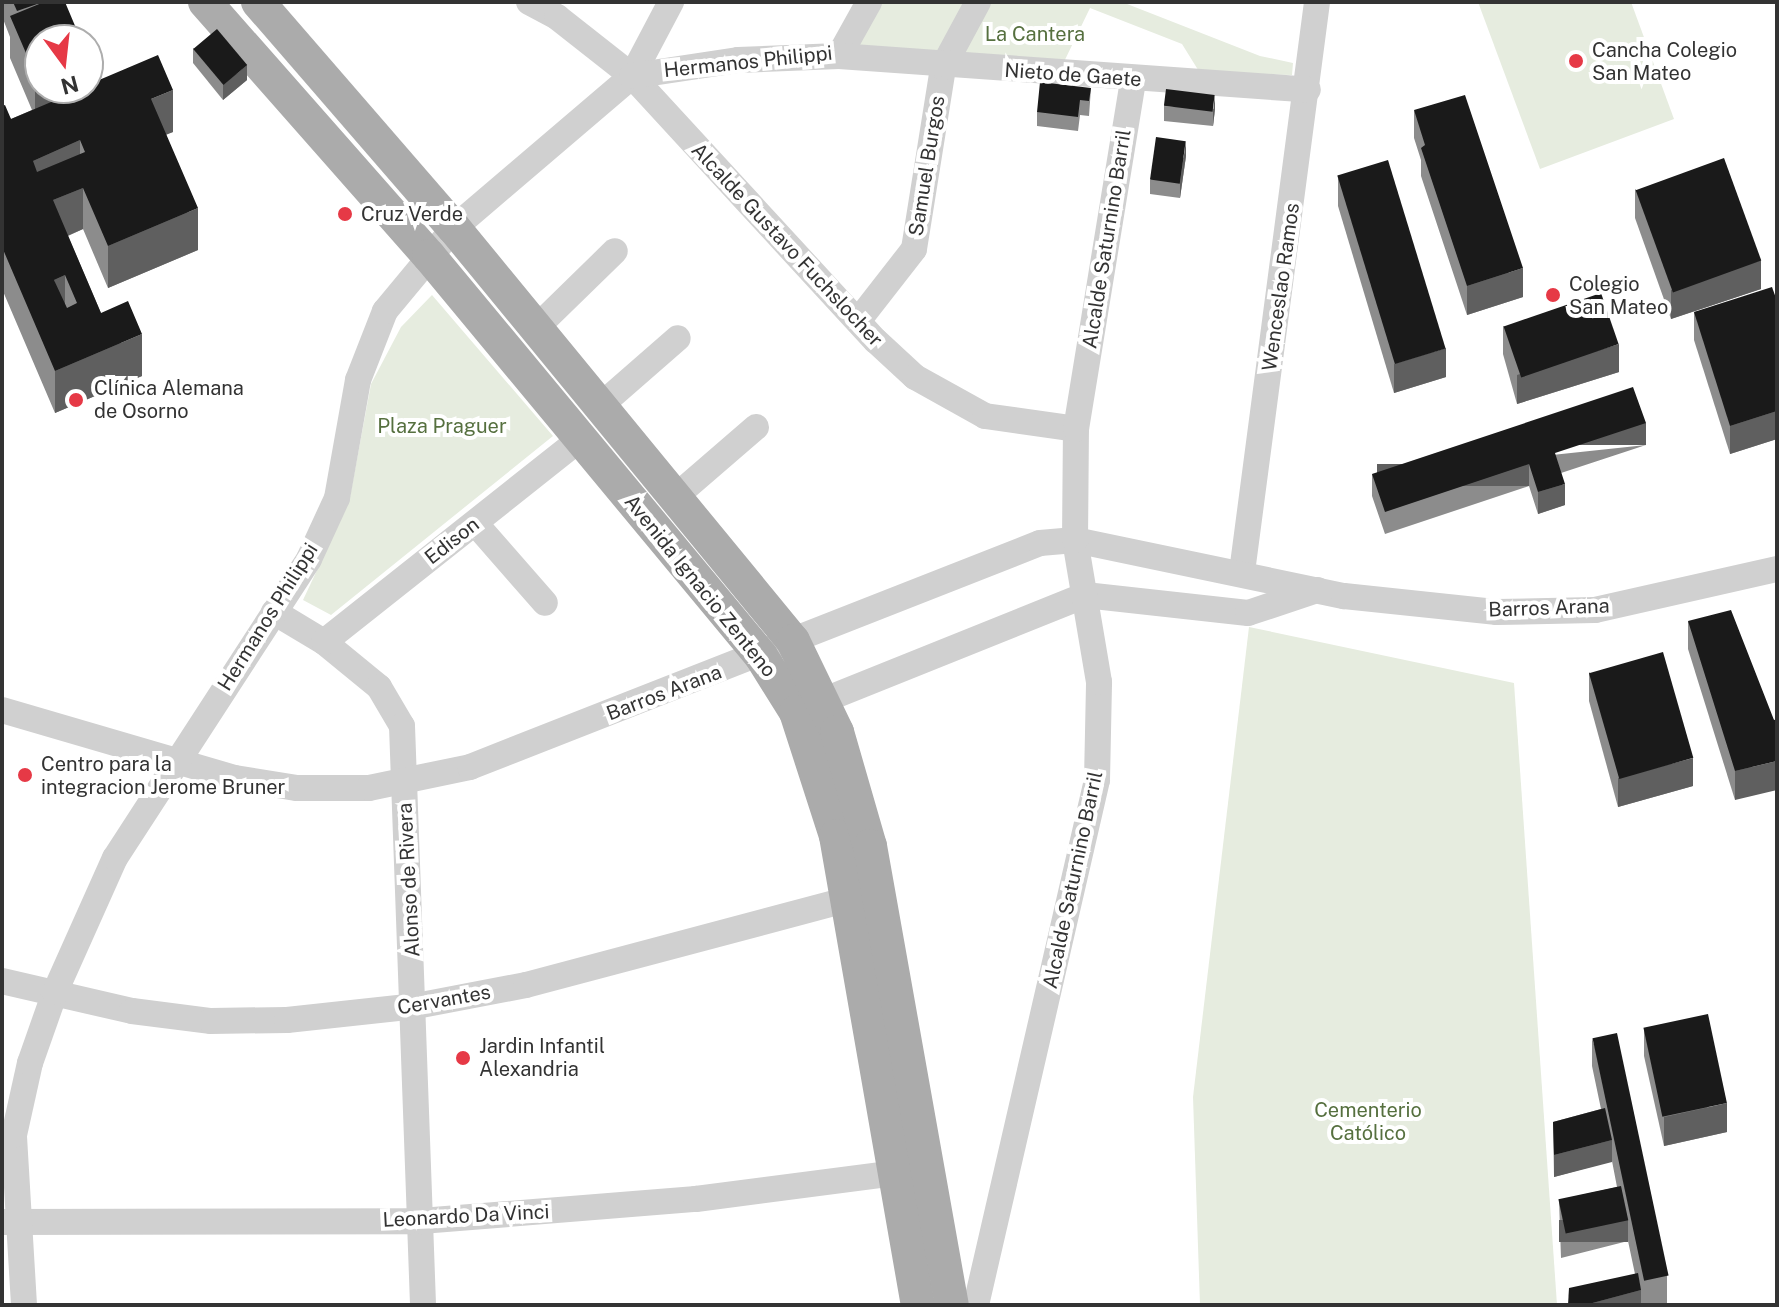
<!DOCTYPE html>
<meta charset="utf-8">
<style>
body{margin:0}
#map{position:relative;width:1779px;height:1307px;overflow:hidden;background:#fff;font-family:"Public Sans",sans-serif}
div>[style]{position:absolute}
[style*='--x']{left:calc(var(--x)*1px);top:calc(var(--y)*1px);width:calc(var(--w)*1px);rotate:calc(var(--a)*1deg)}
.green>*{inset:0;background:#e6ecdf}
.minor>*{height:26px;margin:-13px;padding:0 13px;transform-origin:13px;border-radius:13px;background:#d0d0d0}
.major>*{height:34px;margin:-17px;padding:0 17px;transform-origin:17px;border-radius:17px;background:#ababab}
.wall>*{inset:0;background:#8c8c8c}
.shaded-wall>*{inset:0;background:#5f5f5f;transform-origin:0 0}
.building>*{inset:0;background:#1a1a1a;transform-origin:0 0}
.dots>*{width:22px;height:22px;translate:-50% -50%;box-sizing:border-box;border:4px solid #fff;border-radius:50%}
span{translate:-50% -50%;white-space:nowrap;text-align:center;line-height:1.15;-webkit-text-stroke:8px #fff;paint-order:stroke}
.park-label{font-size:20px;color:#56703f}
.poi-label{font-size:20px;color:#333}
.left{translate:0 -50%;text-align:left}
.street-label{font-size:20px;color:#333}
.frame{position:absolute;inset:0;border:4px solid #333;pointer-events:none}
.north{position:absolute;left:24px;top:24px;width:80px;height:80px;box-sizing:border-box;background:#fff;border:2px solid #adadad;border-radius:50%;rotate:165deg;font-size:22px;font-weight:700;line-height:32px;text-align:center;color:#333}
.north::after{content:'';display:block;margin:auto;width:28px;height:36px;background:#e63946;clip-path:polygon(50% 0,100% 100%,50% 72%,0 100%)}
</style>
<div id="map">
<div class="green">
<div style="clip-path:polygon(874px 2px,972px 2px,940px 62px,856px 50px)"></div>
<div style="clip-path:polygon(984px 2px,1122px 2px,1260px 56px,1293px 63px,1292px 75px,1200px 73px,1182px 44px,1090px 8px,1061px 68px,956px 53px)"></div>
<div style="clip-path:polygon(1478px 2px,1631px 2px,1674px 119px,1540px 169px)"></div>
<div style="clip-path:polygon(432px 295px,553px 436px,331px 615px,303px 600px,349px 502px,371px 384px,401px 327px)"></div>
<div style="clip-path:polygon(1249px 627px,1514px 683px,1557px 1305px,1200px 1305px,1193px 1097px)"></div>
</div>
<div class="minor">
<div style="--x:529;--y:2;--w:32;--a:28"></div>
<div style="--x:557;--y:17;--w:95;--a:38.2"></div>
<div style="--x:632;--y:76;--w:360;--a:47.4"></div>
<div style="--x:876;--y:341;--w:53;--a:42.7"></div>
<div style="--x:915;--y:377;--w:80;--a:29.1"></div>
<div style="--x:985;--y:416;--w:92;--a:8.1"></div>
<div style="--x:839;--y:56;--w:62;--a:-60.9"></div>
<div style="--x:632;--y:76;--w:84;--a:-62.2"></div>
<div style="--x:858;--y:321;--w:91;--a:-52.1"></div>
<div style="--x:914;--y:249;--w:184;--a:-80.9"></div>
<div style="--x:943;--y:67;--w:74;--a:-61.7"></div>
<div style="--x:536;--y:328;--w:110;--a:-44.3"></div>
<div style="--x:600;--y:406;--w:103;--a:-41.1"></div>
<div style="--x:675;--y:497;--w:107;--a:-40.8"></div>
<div style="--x:475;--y:523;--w:106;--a:48.8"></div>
<div style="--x:1242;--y:572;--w:575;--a:-82.5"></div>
<div style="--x:274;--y:612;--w:58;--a:31"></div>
<div style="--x:324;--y:642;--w:71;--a:39.3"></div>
<div style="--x:379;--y:687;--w:45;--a:59.5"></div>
<div style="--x:402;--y:726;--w:579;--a:87.92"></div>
<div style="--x:324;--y:642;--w:327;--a:-38.4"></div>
<div style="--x:807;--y:707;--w:300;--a:-21.9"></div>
<div style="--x:1085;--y:595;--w:164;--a:6.3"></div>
<div style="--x:1248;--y:613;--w:73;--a:-18.4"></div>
<div style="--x:2;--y:710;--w:243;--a:16.3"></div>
<div style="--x:235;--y:778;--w:63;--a:9.2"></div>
<div style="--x:297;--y:788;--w:72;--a:0"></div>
<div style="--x:369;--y:788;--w:103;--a:-11.7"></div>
<div style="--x:470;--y:767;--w:612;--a:-21.45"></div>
<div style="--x:1040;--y:543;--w:35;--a:-5"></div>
<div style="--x:1075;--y:540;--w:275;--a:11.8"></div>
<div style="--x:1344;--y:596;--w:154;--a:6"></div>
<div style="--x:1497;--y:612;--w:98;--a:-1.2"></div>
<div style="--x:1595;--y:610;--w:187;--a:-12.7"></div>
<div style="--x:2;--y:981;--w:133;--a:13"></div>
<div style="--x:132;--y:1011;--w:80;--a:7.2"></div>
<div style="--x:211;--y:1021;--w:76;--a:-0.8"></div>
<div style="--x:287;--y:1020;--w:130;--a:-6.2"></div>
<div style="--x:416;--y:1006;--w:112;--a:-10.8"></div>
<div style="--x:526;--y:985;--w:350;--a:-14.9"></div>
<div style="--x:2;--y:1222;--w:419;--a:-0.1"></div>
<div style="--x:421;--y:1221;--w:276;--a:-4.6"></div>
<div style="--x:696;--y:1199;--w:218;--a:-7.4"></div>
<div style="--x:24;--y:1305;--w:170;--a:-93.4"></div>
<div style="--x:14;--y:1135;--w:74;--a:-77.5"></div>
<div style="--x:30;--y:1063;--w:75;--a:-70.6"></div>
<div style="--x:55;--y:992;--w:147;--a:-65.9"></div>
<div style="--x:115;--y:858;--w:356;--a:-57"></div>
<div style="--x:309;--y:559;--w:67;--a:-65.3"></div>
<div style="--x:337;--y:498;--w:120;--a:-79.9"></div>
<div style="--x:358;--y:380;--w:74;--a:-68.6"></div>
<div style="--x:385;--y:311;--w:108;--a:-50.3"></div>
<div style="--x:454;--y:228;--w:234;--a:-40.5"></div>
<div style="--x:632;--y:76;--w:107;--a:-8.6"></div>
<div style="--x:738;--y:60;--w:101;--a:-2.3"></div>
<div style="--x:839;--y:56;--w:470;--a:4.1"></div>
<div style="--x:976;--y:1305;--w:539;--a:-77.02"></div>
<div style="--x:1097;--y:780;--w:98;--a:-88.8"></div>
<div style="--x:1099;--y:682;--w:144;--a:-99.6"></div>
<div style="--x:1075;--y:540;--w:111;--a:-89.5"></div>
<div style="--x:1076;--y:429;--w:354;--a:-80.7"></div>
</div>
<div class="major">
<div style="--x:205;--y:2;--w:339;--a:48.6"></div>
<div style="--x:429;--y:256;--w:520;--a:50.31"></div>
<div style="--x:761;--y:656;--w:66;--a:58"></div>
<div style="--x:796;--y:712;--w:130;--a:72.1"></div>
<div style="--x:836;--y:836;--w:476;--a:80.1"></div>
<div style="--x:258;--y:2;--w:299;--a:49.1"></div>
<div style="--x:454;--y:228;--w:534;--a:50.62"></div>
<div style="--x:793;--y:641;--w:101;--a:64.2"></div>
<div style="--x:837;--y:732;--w:119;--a:73.9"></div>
<div style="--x:870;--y:846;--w:466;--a:79.9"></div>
</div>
<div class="wall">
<div style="clip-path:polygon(2px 2px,65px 2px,40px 40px,40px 88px,88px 88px,92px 83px,173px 132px,166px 134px,198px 250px,108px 288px,83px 229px,68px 236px,101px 313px,142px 376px,55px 413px,2px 289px,2px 106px,11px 119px,32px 110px,10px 58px,10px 37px,3px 19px)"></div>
<div style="clip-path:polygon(193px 48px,247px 80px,223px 100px,193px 63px)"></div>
<div style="clip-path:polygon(1091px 88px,1089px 116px,1080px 115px,1078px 131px,1037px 126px,1037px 112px)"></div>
<div style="clip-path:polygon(1164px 106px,1215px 109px,1213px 126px,1164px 121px)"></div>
<div style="clip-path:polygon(1414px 110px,1523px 297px,1467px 315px,1421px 176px,1421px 160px,1414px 138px)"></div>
<div style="clip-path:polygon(1186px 156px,1180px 198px,1150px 194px,1150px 180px)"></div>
<div style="clip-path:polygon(1338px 177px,1446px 377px,1394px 393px,1338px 206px)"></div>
<div style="clip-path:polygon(1635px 189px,1761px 289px,1671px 319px,1635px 218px)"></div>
<div style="clip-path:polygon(1777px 301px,1777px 439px,1730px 454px,1694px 340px,1694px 312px)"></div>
<div style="clip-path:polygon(1503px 326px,1619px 372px,1517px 404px,1503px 354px)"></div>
<div style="clip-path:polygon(1646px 445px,1561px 473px,1565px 505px,1538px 514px,1529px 486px,1385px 534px,1372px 496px,1372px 474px)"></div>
<div style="clip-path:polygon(1688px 621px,1774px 720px,1735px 800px,1688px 649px)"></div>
<div style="clip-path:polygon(1589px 672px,1693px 786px,1618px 807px,1589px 701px)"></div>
<div style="clip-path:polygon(1644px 1028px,1727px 1132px,1664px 1146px,1644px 1056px)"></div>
<div style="clip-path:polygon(1592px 1038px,1667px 1276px,1667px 1304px,1568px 1305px,1635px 1274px,1628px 1241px,1561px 1258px,1559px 1200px,1617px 1187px,1612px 1161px,1554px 1177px,1553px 1122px,1601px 1109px,1592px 1066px)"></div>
<div style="clip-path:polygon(1777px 1144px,1777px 1170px,1775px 1160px,1775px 1145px)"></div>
</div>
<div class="shaded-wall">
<div style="left:2px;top:2px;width:1px;height:18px"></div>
<div style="clip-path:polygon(247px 65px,247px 80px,223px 100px,223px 85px)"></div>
<div style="clip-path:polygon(40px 72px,40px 88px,52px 88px,52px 109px,35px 116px,35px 74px)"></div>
<div style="clip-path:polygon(173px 90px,173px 132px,151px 141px,151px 99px)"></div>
<div style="clip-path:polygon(1215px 95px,1215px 109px,1213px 126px,1213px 112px)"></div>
<div style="clip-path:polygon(80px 140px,80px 182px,33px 203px,33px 161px)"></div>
<div style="clip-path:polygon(1186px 141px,1186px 156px,1180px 198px,1180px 183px)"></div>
<div style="clip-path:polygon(83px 188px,83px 229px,53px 242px,53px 200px)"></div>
<div style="clip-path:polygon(198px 208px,198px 250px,108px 288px,108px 246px)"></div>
<div style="clip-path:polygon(1761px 260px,1761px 289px,1671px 319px,1671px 290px)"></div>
<div style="clip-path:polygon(1523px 268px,1523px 297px,1467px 315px,1467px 286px)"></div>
<div style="clip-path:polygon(65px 275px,65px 317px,54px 280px)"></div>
<div style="clip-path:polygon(142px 334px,142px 376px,55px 413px,55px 371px)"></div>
<div style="clip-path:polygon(1619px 344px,1619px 372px,1517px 404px,1517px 375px)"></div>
<div style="clip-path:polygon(1446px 348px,1446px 377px,1394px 393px,1394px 364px)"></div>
<div style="clip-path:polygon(1777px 411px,1777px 439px,1730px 454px,1730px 426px)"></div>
<div style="left:1646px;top:423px;width:22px;height:96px;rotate:90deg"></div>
<div style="left:1529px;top:464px;width:22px;height:152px;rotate:90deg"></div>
<div style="clip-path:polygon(1565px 484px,1565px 505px,1538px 514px,1538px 492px)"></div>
<div style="clip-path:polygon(1693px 758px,1693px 786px,1618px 807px,1618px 778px)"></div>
<div style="clip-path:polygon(1777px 761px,1777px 790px,1735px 800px,1735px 771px)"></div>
<div style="clip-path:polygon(1727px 1103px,1727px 1132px,1664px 1146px,1664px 1117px)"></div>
<div style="clip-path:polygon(1612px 1140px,1612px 1162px,1554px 1177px,1554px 1155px)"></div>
<div style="left:1628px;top:1220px;width:22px;height:69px;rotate:90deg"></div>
<div style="clip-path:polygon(1641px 1290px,1641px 1305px,1585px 1305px)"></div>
</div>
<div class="building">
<div style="clip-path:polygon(13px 2px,43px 2px,17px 11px)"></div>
<div style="clip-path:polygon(44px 2px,65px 2px,81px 40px,40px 40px,40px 72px,35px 74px,10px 16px)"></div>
<div style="left:217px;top:29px;width:47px;height:31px;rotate:50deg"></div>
<div style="clip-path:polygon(evenodd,158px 55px,173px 90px,151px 99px,198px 208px,108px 246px,83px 188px,53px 200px,101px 313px,128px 301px,142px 334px,55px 371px,2px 247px,2px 106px,5px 105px,11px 119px,63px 97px,59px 88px,88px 88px,88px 73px,92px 83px,158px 55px,80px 140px,85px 152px,37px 172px,33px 161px,80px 140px,158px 55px,65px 275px,77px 303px,67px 308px,54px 280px,65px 275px)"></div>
<div style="clip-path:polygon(1040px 82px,1091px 88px,1089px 101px,1080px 100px,1078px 117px,1037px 112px)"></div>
<div style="left:1166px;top:89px;width:49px;height:17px;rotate:7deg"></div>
<div style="clip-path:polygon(1465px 95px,1523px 268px,1467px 286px,1421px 148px,1425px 145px,1414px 110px)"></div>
<div style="left:1156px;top:137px;width:30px;height:43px;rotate:8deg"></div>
<div style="left:1724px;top:158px;width:109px;height:94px;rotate:70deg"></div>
<div style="left:1388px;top:160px;width:197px;height:53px;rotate:73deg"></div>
<div style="clip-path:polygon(1772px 287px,1777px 301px,1777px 411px,1730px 426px,1694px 312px)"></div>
<div style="left:1601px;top:293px;width:54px;height:103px;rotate:71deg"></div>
<div style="clip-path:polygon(1633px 387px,1646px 423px,1555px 453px,1565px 484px,1538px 492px,1529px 464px,1385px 512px,1372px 474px)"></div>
<div style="clip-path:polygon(1731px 610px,1774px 720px,1777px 719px,1777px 761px,1735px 771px,1688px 621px)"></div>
<div style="left:1663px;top:652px;width:110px;height:77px;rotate:74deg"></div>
<div style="left:1708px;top:1014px;width:91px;height:66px;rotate:78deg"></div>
<div style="left:1617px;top:1033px;width:248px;height:25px;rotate:78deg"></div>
<div style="clip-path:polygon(1605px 1108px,1612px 1140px,1554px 1155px,1553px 1122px)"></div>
<div style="left:1621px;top:1186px;width:35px;height:64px;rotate:78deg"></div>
<div style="clip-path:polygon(1638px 1273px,1641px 1290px,1585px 1305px,1568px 1305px,1569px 1288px)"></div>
</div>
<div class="dots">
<div style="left:1576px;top:61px;background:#e63946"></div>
<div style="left:345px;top:214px;background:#e63946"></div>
<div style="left:1553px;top:295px;background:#e63946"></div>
<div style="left:76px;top:400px;background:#e63946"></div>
<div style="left:25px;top:775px;background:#e63946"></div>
<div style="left:463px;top:1058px;background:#e63946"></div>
</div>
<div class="park-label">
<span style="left:1035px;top:34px">La Cantera</span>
<span style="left:442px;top:426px">Plaza Praguer</span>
<span style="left:1368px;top:1122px">Cementerio<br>Católico</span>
</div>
<div class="poi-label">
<span class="left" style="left:1592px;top:62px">Cancha Colegio<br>San Mateo</span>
<span class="left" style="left:361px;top:214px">Cruz Verde</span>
<span class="left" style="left:1569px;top:296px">Colegio<br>San Mateo</span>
<span class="left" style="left:94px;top:400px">Clínica Alemana<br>de Osorno</span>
<span class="left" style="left:41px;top:776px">Centro para la<br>integracion Jerome Bruner</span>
<span class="left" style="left:479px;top:1058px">Jardin Infantil<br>Alexandria</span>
</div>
<div class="street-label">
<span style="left:748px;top:62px;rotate:-6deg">Hermanos Philippi</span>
<span style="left:1073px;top:75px;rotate:4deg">Nieto de Gaete</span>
<span style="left:927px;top:166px;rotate:-81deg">Samuel Burgos</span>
<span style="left:1107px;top:239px;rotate:-81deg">Alcalde Saturnino Barril</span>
<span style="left:787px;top:245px;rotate:47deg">Alcalde Gustavo Fuchslocher</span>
<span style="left:1281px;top:287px;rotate:-82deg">Wenceslao Ramos</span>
<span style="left:452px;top:541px;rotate:-38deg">Edison</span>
<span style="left:700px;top:586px;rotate:51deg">Avenida Ignacio Zenteno</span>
<span style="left:1549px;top:608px;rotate:-2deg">Barros Arana</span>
<span style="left:268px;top:617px;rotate:-58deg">Hermanos Philippi</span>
<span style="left:664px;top:693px;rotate:-21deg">Barros Arana</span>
<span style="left:409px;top:880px;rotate:-93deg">Alonso de Rivera</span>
<span style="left:1073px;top:880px;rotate:-78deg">Alcalde Saturnino Barril</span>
<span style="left:444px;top:1000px;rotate:-10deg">Cervantes</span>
<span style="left:466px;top:1216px;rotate:-3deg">Leonardo Da Vinci</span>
</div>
<div class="frame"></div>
<div class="north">N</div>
</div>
